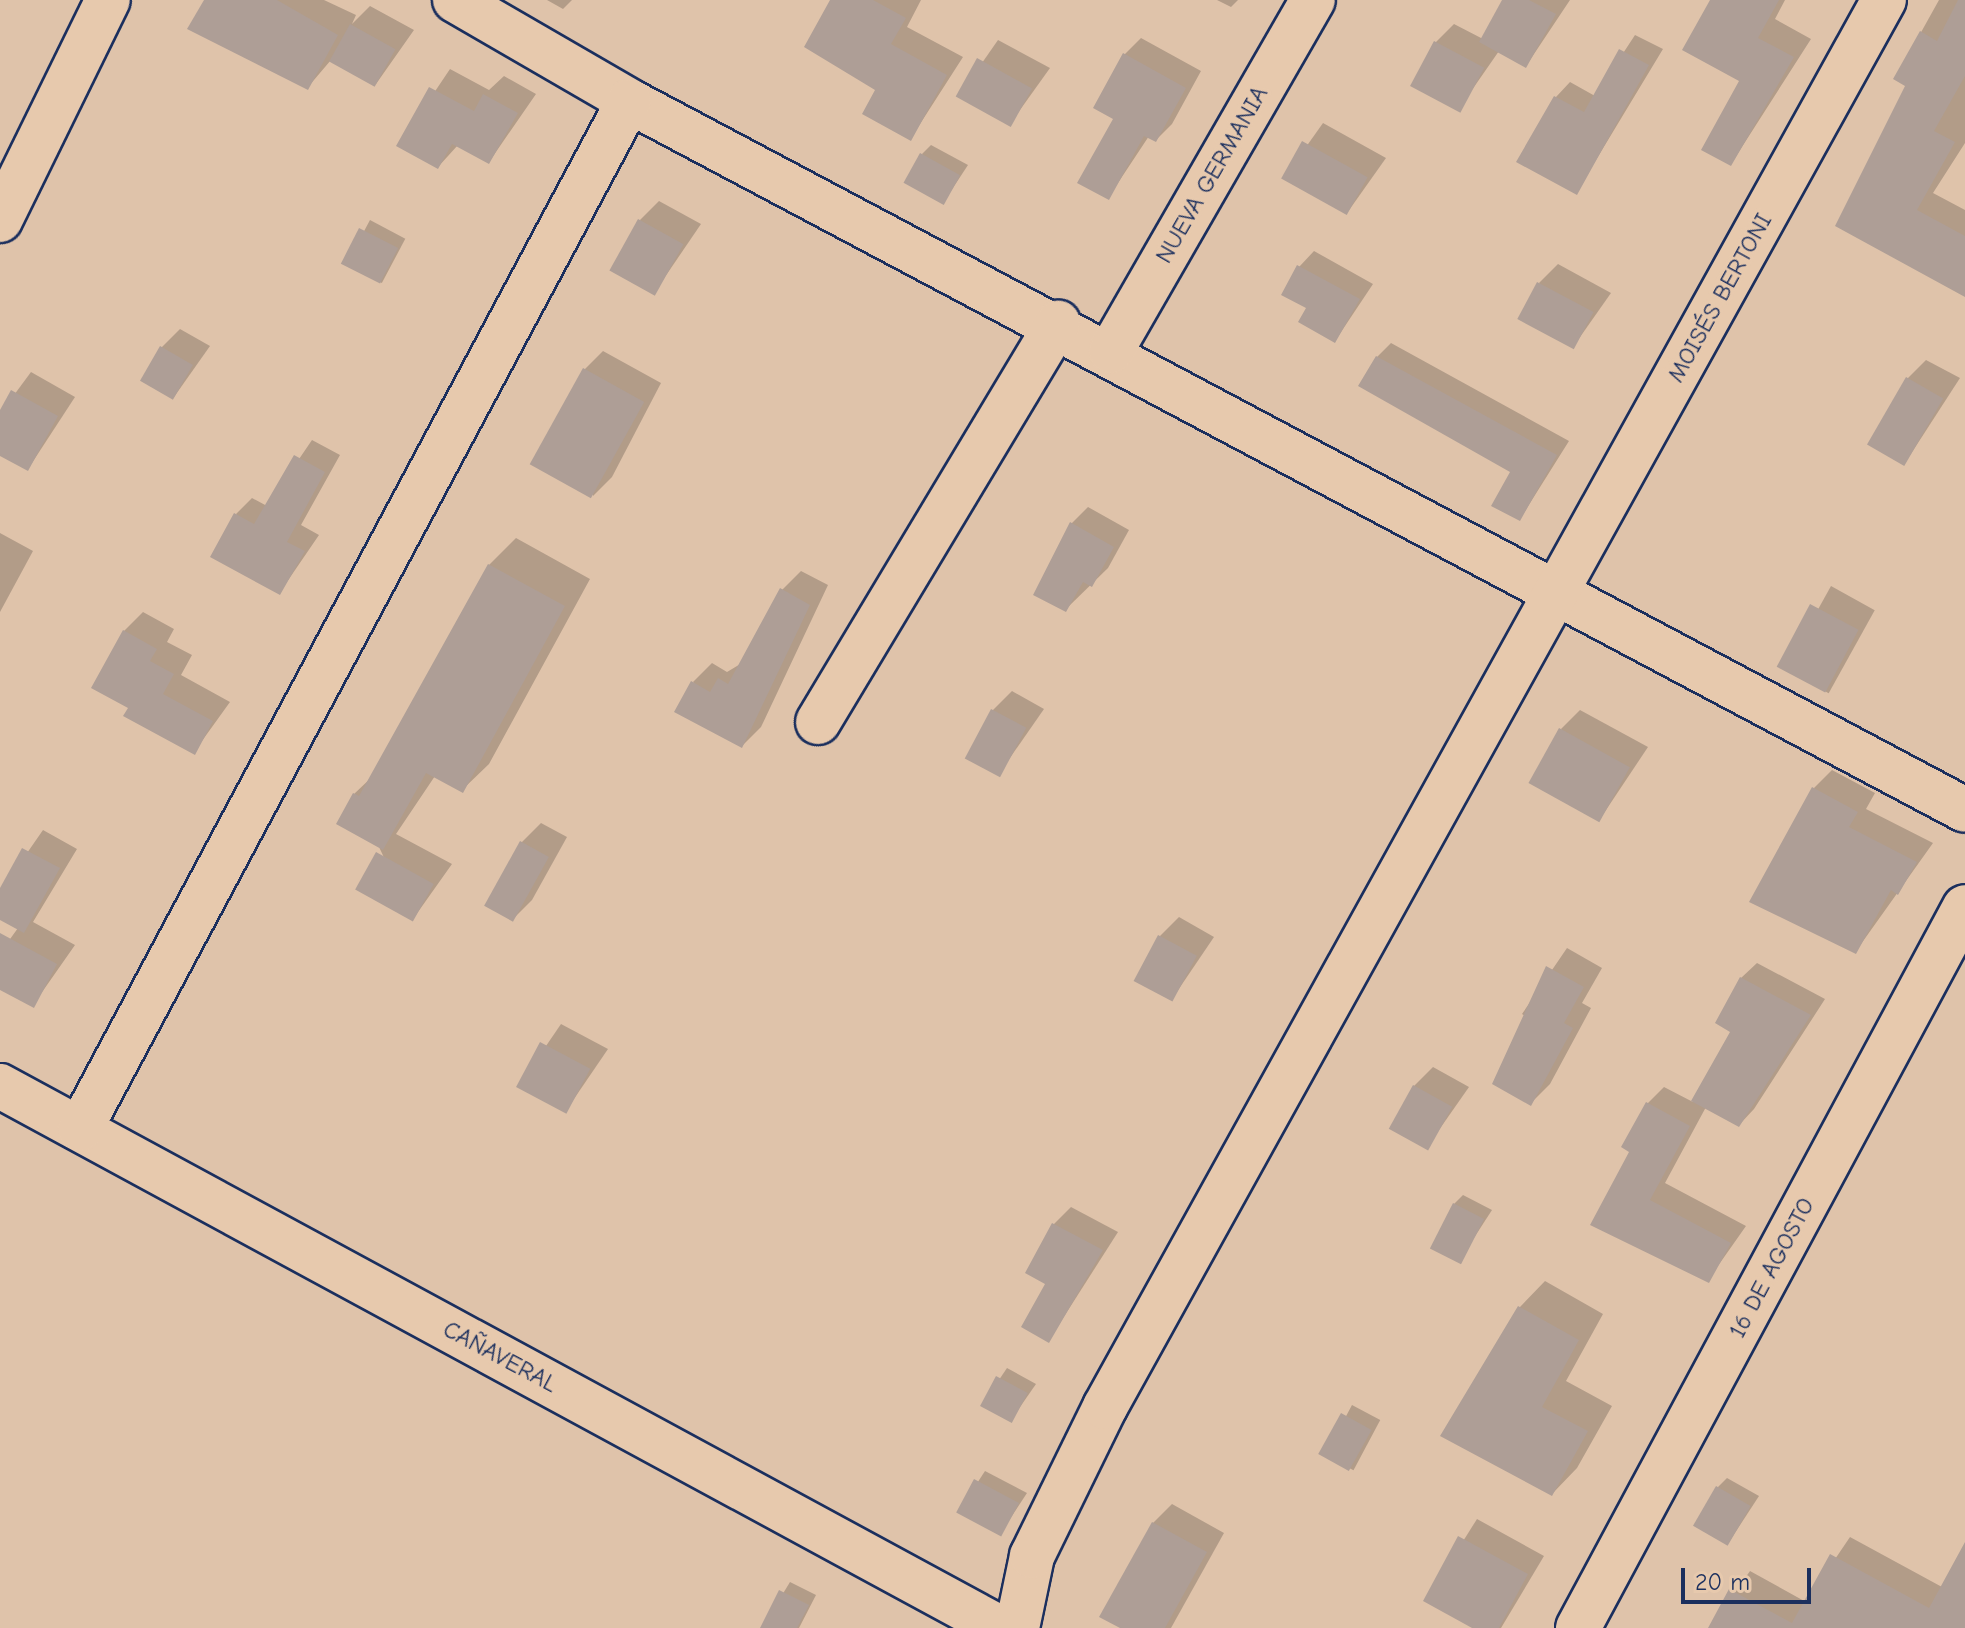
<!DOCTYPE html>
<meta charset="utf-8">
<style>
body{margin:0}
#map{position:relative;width:1965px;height:1628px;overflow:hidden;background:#dfc3aa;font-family:"Comic Neue",sans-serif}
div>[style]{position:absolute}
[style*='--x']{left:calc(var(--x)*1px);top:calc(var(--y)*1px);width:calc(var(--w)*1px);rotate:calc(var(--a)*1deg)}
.shadow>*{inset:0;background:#0003;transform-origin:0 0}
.building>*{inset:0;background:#ae9e96;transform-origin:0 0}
.roads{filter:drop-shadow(2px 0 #1b2f5e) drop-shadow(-2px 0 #1b2f5e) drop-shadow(0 2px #1b2f5e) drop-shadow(0 -2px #1b2f5e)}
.street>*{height:44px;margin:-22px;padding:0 22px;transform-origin:22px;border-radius:22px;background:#e7c9ad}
span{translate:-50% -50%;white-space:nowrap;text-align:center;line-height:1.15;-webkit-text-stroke:7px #e7c9ad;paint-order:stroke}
.street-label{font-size:24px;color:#1b2f5e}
.scale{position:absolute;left:1681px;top:1568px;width:130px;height:36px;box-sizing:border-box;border:4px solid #1b2f5e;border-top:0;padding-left:10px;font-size:24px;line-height:28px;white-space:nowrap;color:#1b2f5e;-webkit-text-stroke:6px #e7c9ad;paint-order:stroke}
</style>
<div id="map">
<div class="shadow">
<div style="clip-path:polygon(207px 0,324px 0,356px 15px,352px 24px,370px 6px,414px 30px,376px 84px,331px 60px,308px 87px)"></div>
<div style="clip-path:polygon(547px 0,572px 0,563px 9px)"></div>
<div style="clip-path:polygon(833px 0,921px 0,907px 27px,963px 57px,911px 138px)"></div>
<div style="clip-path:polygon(1217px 0,1238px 0,1231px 7px)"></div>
<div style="clip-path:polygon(1505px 0,1570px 0,1526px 66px,1499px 51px,1458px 110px,1435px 43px,1454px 24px,1483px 39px)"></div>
<div style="clip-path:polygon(1711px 0,1785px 0,1775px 19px,1811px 39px,1731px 164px,1742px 80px)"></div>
<div style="clip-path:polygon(1939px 0,1965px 0,1965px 143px,1933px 193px,1965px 210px,1965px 295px,1838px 226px,1908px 86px,1895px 79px)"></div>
<div style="clip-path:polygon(1635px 35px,1663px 49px,1576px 193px,1556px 97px,1570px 82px,1595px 96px)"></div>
<div style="clip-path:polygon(1141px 38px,1201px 71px,1172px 124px,1156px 140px,1149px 136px,1108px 198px,1125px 54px)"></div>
<div style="clip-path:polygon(998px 40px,1050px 68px,1010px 124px,959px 96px)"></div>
<div style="clip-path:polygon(450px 69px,489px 90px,504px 76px,536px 94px,489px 162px,458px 145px,438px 167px,399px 145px)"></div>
<div style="clip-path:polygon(1323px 123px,1386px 158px,1347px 213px,1284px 178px)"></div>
<div style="clip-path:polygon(931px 145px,968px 165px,943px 203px,922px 154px)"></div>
<div style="clip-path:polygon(659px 201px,701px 224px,654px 293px,640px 220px)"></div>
<div style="left:370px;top:220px;width:40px;height:50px;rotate:28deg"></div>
<div style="clip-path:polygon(1314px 251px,1373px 284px,1335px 341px,1308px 308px,1299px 267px)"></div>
<div style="clip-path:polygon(1558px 264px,1611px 293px,1573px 347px,1539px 283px)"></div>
<div style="clip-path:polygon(180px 329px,210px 346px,174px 397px,161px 348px)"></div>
<div style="clip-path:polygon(1391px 343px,1569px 441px,1520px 519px,1512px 471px,1377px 357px)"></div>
<div style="clip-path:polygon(603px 351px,661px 383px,612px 477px,593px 496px,584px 370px)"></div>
<div style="clip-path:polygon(1926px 360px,1960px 378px,1905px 463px,1907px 379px)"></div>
<div style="clip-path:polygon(31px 372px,75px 397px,28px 469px,0 453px,0 414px)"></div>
<div style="clip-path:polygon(312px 440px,340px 455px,301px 525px,319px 535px,280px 592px,236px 514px,252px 498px,267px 506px)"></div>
<div style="clip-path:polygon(1088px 507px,1129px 530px,1108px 568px,1065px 610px,1072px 523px)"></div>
<div style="clip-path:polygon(0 533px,33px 551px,0 612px)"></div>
<div style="clip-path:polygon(516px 538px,590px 579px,489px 764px,462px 790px,435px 776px,396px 834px,452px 864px,413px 919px,354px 794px,373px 776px,489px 565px)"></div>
<div style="clip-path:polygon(801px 571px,828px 585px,761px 727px,742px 746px,693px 682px,712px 663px,727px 672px,742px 663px,782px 590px)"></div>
<div style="left:1831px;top:586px;width:50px;height:95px;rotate:29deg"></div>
<div style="clip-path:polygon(143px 612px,174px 629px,167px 642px,192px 655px,181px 675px,230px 702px,194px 752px,131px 707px,124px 631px)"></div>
<div style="clip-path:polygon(1012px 691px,1044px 709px,998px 775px,993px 710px)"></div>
<div style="clip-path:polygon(1580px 710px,1648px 747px,1600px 819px,1561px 729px)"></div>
<div style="clip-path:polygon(1832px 770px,1875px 793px,1866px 809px,1933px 843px,1856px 951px,1814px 788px)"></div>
<div style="clip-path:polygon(541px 823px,567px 837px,532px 900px,513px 919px,522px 842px)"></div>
<div style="clip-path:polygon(43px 830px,77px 849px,33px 922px,75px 945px,33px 1005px,0 987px,0 953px,18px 928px,0 918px,0 892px)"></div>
<div style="clip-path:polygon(1179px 917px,1214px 937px,1172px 999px,1160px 936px)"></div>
<div style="clip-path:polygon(1567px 948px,1602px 968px,1582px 1003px,1591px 1008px,1550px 1084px,1531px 1103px,1530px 1019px,1522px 1014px)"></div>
<div style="clip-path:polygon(1757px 963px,1825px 999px,1754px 1109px,1739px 1125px,1706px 1107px,1665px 1183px,1746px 1226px,1708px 1280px,1593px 1224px,1632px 1151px,1647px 1104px,1664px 1087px,1693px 1102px,1733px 1031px,1741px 978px)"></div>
<div style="clip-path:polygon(561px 1024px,608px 1049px,565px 1112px,518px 1087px)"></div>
<div style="clip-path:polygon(1433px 1067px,1469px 1087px,1427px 1147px,1414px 1086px)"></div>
<div style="clip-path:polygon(1463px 1195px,1492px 1210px,1459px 1261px,1454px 1204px)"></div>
<div style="clip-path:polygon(1071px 1207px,1118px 1232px,1049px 1340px,1054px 1224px)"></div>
<div style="clip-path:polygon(1545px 1281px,1603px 1314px,1566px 1381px,1612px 1406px,1577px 1468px,1552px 1494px,1443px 1435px,1520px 1307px)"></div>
<div style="clip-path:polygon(1007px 1368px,1036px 1384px,1011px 1420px,982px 1405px)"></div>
<div style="left:1352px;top:1405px;width:32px;height:57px;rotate:28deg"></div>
<div style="clip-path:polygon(985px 1471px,1027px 1493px,1000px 1534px,959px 1511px)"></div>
<div style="clip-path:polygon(1727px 1478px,1759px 1496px,1729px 1542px,1718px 1487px)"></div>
<div style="clip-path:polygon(1172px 1504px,1224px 1533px,1171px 1628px,1125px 1628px,1153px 1523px)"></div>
<div style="clip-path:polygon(1477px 1519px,1544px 1556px,1501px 1628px,1476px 1628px,1426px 1600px)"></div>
<div style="clip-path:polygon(1850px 1537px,1942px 1587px,1965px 1628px,1710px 1628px,1750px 1571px,1806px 1602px)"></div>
<div style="clip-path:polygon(790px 1582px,816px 1595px,799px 1628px,762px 1628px)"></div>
</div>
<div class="building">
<div style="clip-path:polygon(204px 0,277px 0,338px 35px,308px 90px,187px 29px)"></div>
<div style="clip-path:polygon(830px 0,873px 0,906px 18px,891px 44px,947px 75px,911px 141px,862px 114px,875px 90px,804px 47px)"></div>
<div style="clip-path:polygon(1502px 0,1529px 0,1556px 14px,1526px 68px,1479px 42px)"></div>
<div style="clip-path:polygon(1710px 0,1779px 0,1758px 38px,1794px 57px,1731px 166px,1701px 150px,1739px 81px,1682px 50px)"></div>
<div style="clip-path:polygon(1958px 0,1965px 0,1965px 76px,1934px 131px,1955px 142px,1917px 210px,1965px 236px,1965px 297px,1835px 226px,1905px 86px,1893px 79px,1920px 31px,1937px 41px)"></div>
<div style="left:350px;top:24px;width:52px;height:43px;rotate:29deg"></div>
<div style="left:1434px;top:41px;width:57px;height:51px;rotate:28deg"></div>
<div style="clip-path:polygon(1619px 49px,1649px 65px,1577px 195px,1516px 162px,1554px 96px,1584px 112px)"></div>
<div style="clip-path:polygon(1123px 53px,1186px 88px,1156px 142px,1144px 136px,1109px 200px,1077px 183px,1113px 119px,1093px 108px)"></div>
<div style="left:977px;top:58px;width:63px;height:44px;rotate:29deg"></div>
<div style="clip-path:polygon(429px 87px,474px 111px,483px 94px,518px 113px,489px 164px,452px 144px,438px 169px,396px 146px)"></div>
<div style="left:1302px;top:141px;width:75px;height:43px;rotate:29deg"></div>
<div style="left:920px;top:153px;width:46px;height:34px;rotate:29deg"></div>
<div style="left:638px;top:219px;width:52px;height:59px;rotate:29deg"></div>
<div style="left:359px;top:228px;width:44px;height:40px;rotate:27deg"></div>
<div style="clip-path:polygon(1297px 265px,1360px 299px,1335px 343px,1298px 322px,1306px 308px,1281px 295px)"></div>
<div style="left:1537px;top:282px;width:64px;height:42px;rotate:28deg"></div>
<div style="left:160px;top:346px;width:38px;height:40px;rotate:30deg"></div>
<div style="clip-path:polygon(1376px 356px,1557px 455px,1520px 521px,1491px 506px,1510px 472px,1358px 386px)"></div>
<div style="left:583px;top:368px;width:70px;height:110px;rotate:29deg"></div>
<div style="left:1906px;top:377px;width:43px;height:78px;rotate:30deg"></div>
<div style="clip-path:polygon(11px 390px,58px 416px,28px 471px,0 456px,0 410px)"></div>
<div style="clip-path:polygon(294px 455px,325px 472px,287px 542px,305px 551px,280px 595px,210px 557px,234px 513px,254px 524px)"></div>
<div style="clip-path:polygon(1070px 522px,1114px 547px,1092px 587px,1083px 582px,1066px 612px,1033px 595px)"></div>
<div style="clip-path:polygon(488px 564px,565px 606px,463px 793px,426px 773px,383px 850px,336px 824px,353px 793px,359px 796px)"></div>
<div style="clip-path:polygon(780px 588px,810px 605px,742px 748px,674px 712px,691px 681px,710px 692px,718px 678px,728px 684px)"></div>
<div style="left:1810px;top:604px;width:55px;height:71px;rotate:28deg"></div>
<div style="clip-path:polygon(123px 630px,157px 649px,150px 661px,174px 674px,163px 694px,213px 721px,195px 755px,123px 716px,128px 708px,91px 688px)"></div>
<div style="left:991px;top:709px;width:40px;height:56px;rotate:28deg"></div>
<div style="left:1559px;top:728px;width:81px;height:63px;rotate:29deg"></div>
<div style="clip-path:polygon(1812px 787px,1858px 812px,1849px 827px,1917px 862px,1898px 895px,1891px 890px,1856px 954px,1749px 902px)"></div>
<div style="left:520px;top:841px;width:33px;height:74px;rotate:29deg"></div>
<div style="clip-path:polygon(22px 848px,60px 868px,24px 933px,0 920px,0 888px)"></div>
<div style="left:376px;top:852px;width:66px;height:43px;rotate:29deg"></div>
<div style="clip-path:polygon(0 933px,57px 964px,34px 1008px,0 990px)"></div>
<div style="left:1158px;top:935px;width:44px;height:52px;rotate:28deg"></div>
<div style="clip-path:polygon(1546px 966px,1584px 987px,1564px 1023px,1573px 1028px,1531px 1106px,1492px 1084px)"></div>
<div style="clip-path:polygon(1740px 977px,1811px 1015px,1739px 1127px,1691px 1101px,1730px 1032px,1715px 1023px)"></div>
<div style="left:540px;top:1042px;width:57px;height:51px;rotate:28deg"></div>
<div style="left:1413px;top:1085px;width:45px;height:50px;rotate:29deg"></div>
<div style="clip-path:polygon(1646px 1102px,1690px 1126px,1650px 1200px,1731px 1243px,1709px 1283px,1590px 1225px,1629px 1152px,1621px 1147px)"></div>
<div style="left:1453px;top:1203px;width:35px;height:51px;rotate:27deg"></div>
<div style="clip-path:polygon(1052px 1223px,1103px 1250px,1049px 1343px,1021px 1327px,1045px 1284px,1025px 1273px)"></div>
<div style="clip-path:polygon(1518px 1306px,1579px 1340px,1542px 1407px,1588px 1431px,1552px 1496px,1440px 1436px)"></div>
<div style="left:996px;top:1376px;width:36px;height:34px;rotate:28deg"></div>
<div style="left:1341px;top:1413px;width:35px;height:47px;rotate:29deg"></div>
<div style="left:974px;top:1479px;width:51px;height:38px;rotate:28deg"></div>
<div style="left:1716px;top:1486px;width:40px;height:46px;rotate:30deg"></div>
<div style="clip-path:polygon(1152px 1522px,1207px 1552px,1165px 1628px,1120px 1628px,1099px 1617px)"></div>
<div style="clip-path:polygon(1458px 1536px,1528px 1574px,1499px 1628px,1472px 1628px,1423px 1601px)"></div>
<div style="clip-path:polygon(1965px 1542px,1965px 1628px,1708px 1628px,1729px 1589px,1792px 1623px,1830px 1554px,1929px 1608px)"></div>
<div style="clip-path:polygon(779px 1590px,809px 1605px,797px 1628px,760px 1628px)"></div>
</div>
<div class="roads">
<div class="street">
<div style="--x:455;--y:0;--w:201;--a:30.1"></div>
<div style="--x:629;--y:101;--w:1512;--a:27.95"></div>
<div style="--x:0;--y:220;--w:245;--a:-63.9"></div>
<div style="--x:1111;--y:351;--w:405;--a:-60.1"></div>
<div style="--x:818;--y:722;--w:466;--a:-59"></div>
<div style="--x:0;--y:1086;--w:1137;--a:28.46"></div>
<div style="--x:80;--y:1129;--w:1165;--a:-61.9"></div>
<div style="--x:1017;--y:1628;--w:74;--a:-78.2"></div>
<div style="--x:1032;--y:1556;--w:166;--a:-63.9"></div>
<div style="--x:1105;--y:1407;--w:1608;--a:-61.03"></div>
<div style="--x:1578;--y:1628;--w:818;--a:-61.78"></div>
</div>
</div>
<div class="street-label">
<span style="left:1212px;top:175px;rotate:-60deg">NUEVA GERMANIA</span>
<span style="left:1720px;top:298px;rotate:-61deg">MOISÉS BERTONI</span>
<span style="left:1772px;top:1268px;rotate:-62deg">16 DE AGOSTO</span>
<span style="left:500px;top:1357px;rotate:28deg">CAÑAVERAL</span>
</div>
<div class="scale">20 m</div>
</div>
